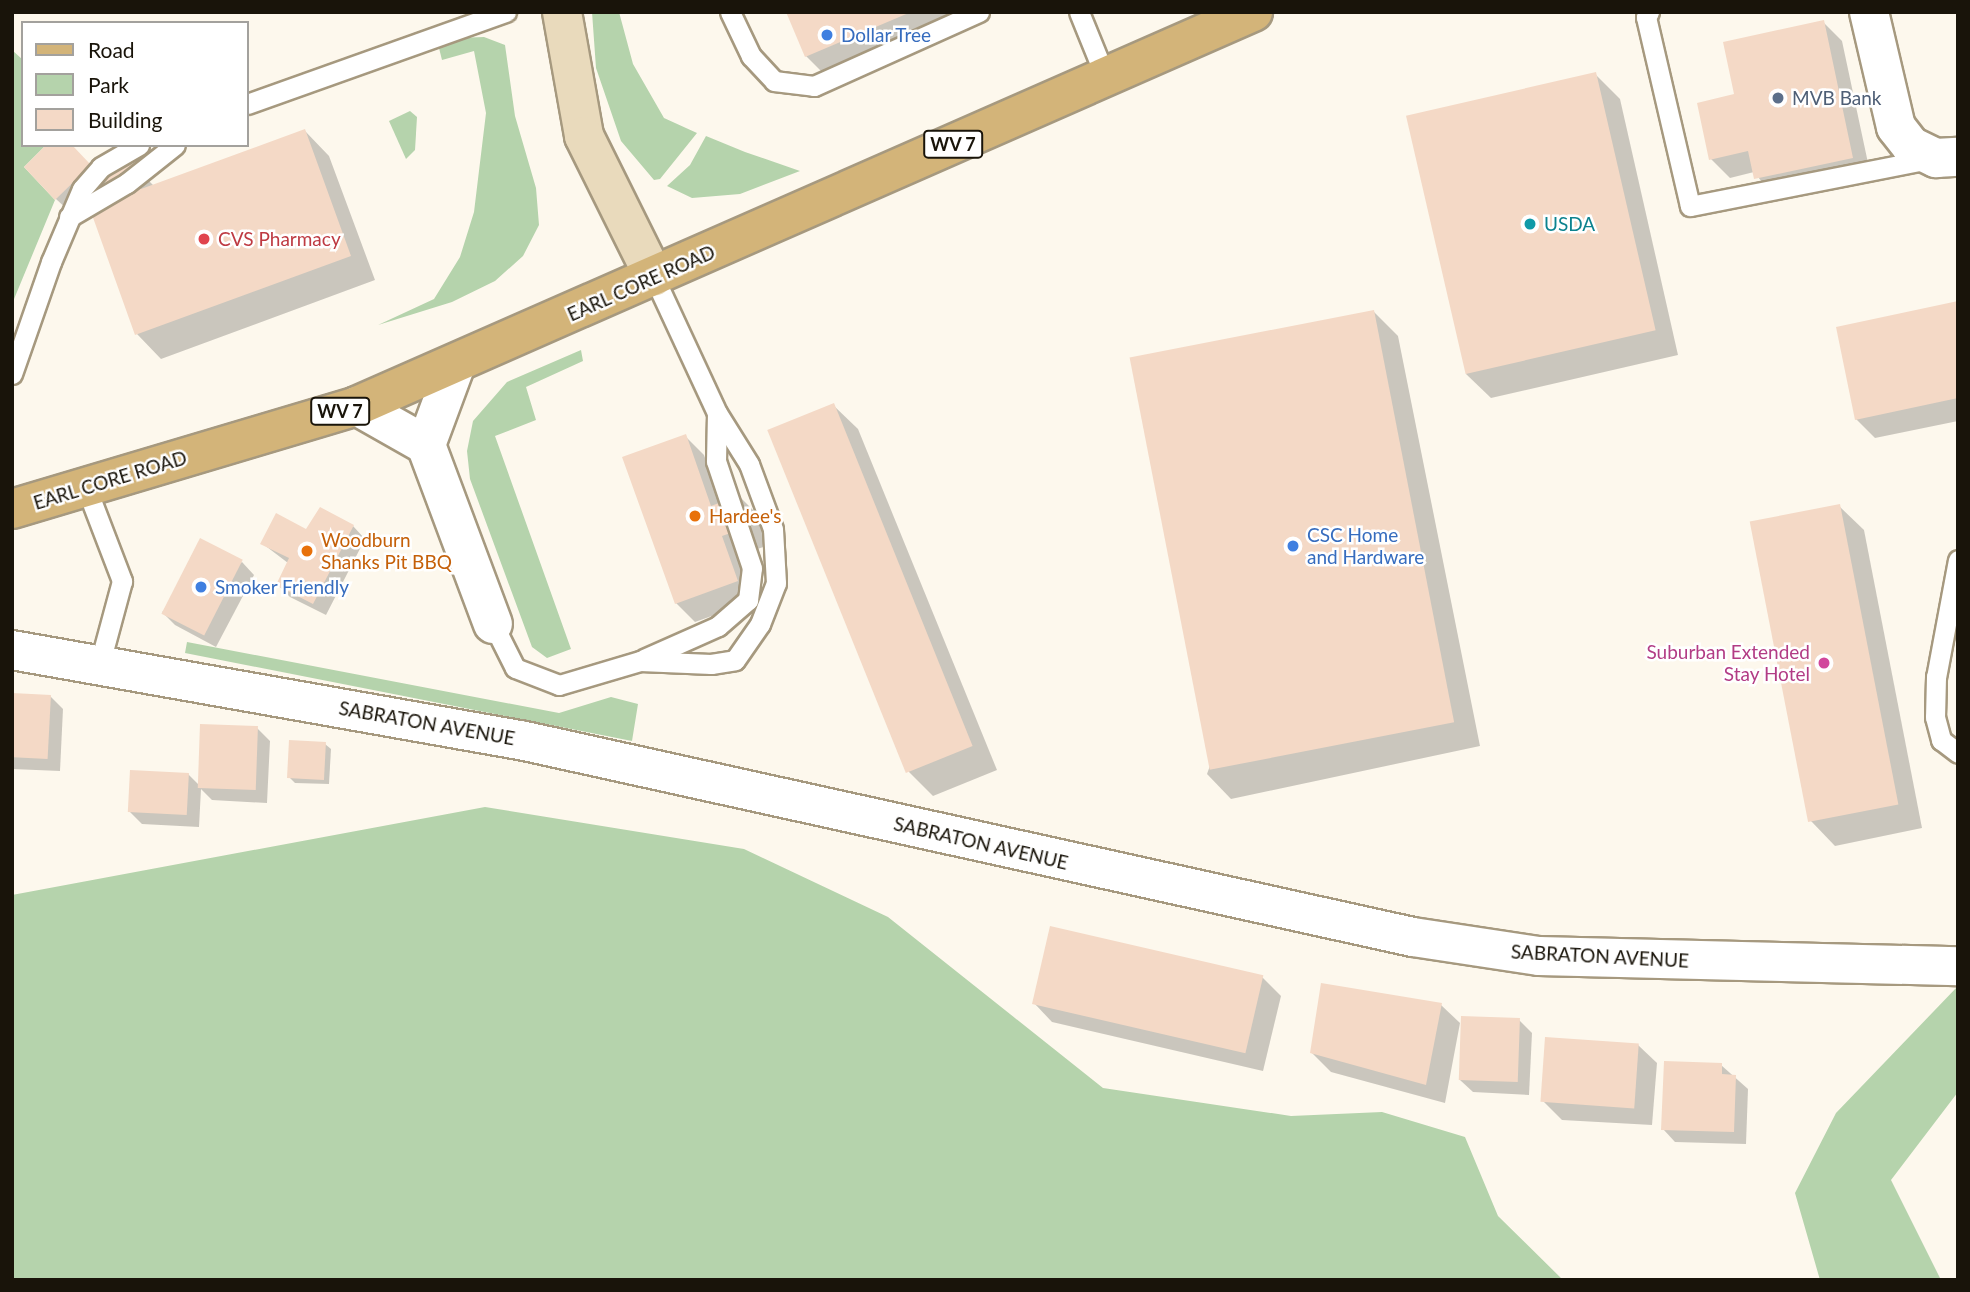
<!DOCTYPE html>
<style>
body{margin:0}
#map{position:relative;width:1970px;height:1292px;overflow:hidden;background:#fdf8ed;font-family:Lato,sans-serif}
div>[style]{position:absolute}
[style*='--x']{left:calc(var(--x)*1px);top:calc(var(--y)*1px);width:calc(var(--w)*1px);rotate:calc(var(--a)*1deg)}
.green>*{inset:0;background:#b5d3ac}
.shadow>*{inset:0;background:#0003}
.building>*{inset:0;background:#f4d9c6;transform-origin:0 0}
.roads{filter:drop-shadow(2px 0 #a6997f) drop-shadow(-2px 0 #a6997f) drop-shadow(0 2px #a6997f) drop-shadow(0 -2px #a6997f)}
.service>*{height:19px;margin:-9.5px;padding:0 9.5px;transform-origin:9.5px;border-radius:9.5px;background:#fff}
.minor>*{height:38px;margin:-19px;padding:0 19px;transform-origin:19px;border-radius:19px;background:#fff}
.tertiary>*{height:38px;margin:-19px;padding:0 19px;transform-origin:19px;border-radius:19px;background:#fff}
.secondary>*{height:38px;margin:-19px;padding:0 19px;transform-origin:19px;border-radius:19px;background:#e9dabc}
.primary>*{height:38px;margin:-19px;padding:0 19px;transform-origin:19px;border-radius:19px;background:#d3b479}
.dots>*{width:19px;height:19px;translate:-50% -50%;box-sizing:border-box;border:4px solid #fff;border-radius:50%}
span{translate:-50% -50%;white-space:nowrap;text-align:center;line-height:1.15;-webkit-text-stroke:5px #fff;paint-order:stroke}
.shield-label span{padding:2px 5px;background:#fff;border:2px solid;border-radius:5px;-webkit-text-stroke-width:0}
.shield-label{font-size:18px;color:#19140a;font-weight:700}
.shop-label{font-size:19px;color:#366cbe}
.left{translate:0 -50%;text-align:left}
.service-label{font-size:19px;color:#4e5e75}
.culture-label{font-size:19px;color:#0d838f}
.health-label{font-size:19px;color:#be3a42}
.street-label{font-size:19px;color:#19140a}
.food-label{font-size:19px;color:#c56008}
.hotel-label{font-size:19px;color:#b23c85}
.right{translate:-100% -50%;text-align:right}
.frame{position:absolute;inset:0;border:14px solid #19140a;pointer-events:none}
.legend{position:absolute;left:21px;top:21px;width:228px;height:126px;box-sizing:border-box;background:#fff;border:2px solid #a3a19d;margin:0;padding:9px 12px;list-style:none;font-size:21px;color:#19140a}
.legend li{display:flex;align-items:center;gap:14px;height:35px}
.legend b{width:35px;border:2px solid #a3a19d}
</style>
<div id="map">
<div class="green">
<div style="clip-path:polygon(592px 12px,619px 12px,633px 64px,664px 118px,697px 133px,660px 179px,654px 180px,621px 141px,596px 68px)"></div>
<div style="clip-path:polygon(484px 37px,505px 45px,515px 116px,536px 188px,539px 225px,523px 256px,495px 281px,452px 302px,378px 325px,434px 299px,460px 257px,474px 212px,486px 113px,474px 51px,442px 60px,439px 48px,456px 38px)"></div>
<div style="clip-path:polygon(12px 50px,23px 60px,23px 145px,46px 145px,24px 167px,55px 200px,12px 304px)"></div>
<div style="clip-path:polygon(410px 111px,417px 117px,415px 150px,406px 159px,389px 121px)"></div>
<div style="clip-path:polygon(706px 136px,745px 152px,800px 171px,740px 194px,692px 198px,667px 186px,690px 165px)"></div>
<div style="clip-path:polygon(581px 350px,583px 361px,526px 387px,536px 420px,495px 436px,571px 649px,547px 658px,532px 647px,470px 479px,467px 451px,473px 421px,507px 382px)"></div>
<div style="clip-path:polygon(187px 642px,559px 713px,611px 697px,638px 704px,632px 741px,185px 653px)"></div>
<div style="clip-path:polygon(485px 807px,744px 849px,888px 917px,1103px 1088px,1291px 1116px,1382px 1112px,1465px 1137px,1498px 1216px,1563px 1280px,12px 1280px,12px 895px)"></div>
<div style="clip-path:polygon(1958px 986px,1958px 1092px,1891px 1180px,1941px 1280px,1820px 1280px,1795px 1193px,1836px 1113px)"></div>
</div>
<div class="shadow">
<div style="clip-path:polygon(788px 12px,992px 12px,831px 81px,806px 56px)"></div>
<div style="clip-path:polygon(1823px 22px,1842px 41px,1871px 177px,1774px 197px,1754px 172px,1730px 178px,1711px 159px,1736px 96px)"></div>
<div style="clip-path:polygon(1595px 74px,1620px 99px,1678px 355px,1491px 398px,1466px 374px)"></div>
<div style="clip-path:polygon(305px 131px,329px 156px,375px 280px,161px 359px,137px 334px,130px 162px,154px 186px)"></div>
<div style="clip-path:polygon(49px 145px,102px 179px,69px 211px,56px 199px)"></div>
<div style="clip-path:polygon(1958px 303px,1958px 421px,1875px 438px,1856px 419px)"></div>
<div style="clip-path:polygon(1374px 312px,1398px 336px,1480px 746px,1231px 799px,1207px 774px)"></div>
<div style="clip-path:polygon(833px 405px,858px 429px,997px 770px,933px 796px,909px 772px)"></div>
<div style="clip-path:polygon(685px 436px,704px 455px,721px 504px,740px 497px,759px 516px,769px 545px,740px 555px,756px 600px,695px 622px,676px 603px)"></div>
<div style="clip-path:polygon(1839px 506px,1864px 530px,1922px 828px,1835px 846px,1811px 821px)"></div>
<div style="clip-path:polygon(353px 526px,365px 539px,326px 615px,290px 597px,278px 585px,288px 563px,263px 544px,307px 531px)"></div>
<div style="clip-path:polygon(242px 562px,254px 575px,216px 647px,175px 625px,162px 612px)"></div>
<div style="clip-path:polygon(12px 695px,50px 696px,63px 709px,60px 771px,12px 769px)"></div>
<div style="clip-path:polygon(257px 728px,270px 741px,267px 803px,212px 800px,201px 789px,199px 827px,142px 824px,130px 812px,188px 774px,199px 785px)"></div>
<div style="clip-path:polygon(325px 744px,331px 749px,329px 784px,295px 783px,289px 777px)"></div>
<div style="clip-path:polygon(1262px 977px,1281px 996px,1263px 1071px,1052px 1022px,1034px 1003px)"></div>
<div style="clip-path:polygon(1441px 1005px,1460px 1023px,1445px 1103px,1331px 1072px,1312px 1053px)"></div>
<div style="clip-path:polygon(1519px 1020px,1532px 1033px,1529px 1095px,1473px 1092px,1460px 1080px)"></div>
<div style="clip-path:polygon(1638px 1045px,1657px 1063px,1652px 1125px,1562px 1120px,1543px 1101px)"></div>
<div style="clip-path:polygon(1721px 1065px,1748px 1089px,1746px 1144px,1675px 1142px,1663px 1129px)"></div>
</div>
<div class="building">
<div style="clip-path:polygon(786px 12px,911px 12px,805px 57px)"></div>
<div style="clip-path:polygon(1824px 20px,1853px 158px,1754px 179px,1748px 151px,1709px 160px,1697px 103px,1734px 94px,1723px 42px)"></div>
<div style="left:1596px;top:72px;width:265px;height:195px;rotate:77deg"></div>
<div style="clip-path:polygon(305px 129px,351px 256px,135px 335px,91px 212px,114px 203px,102px 171px,130px 160px,141px 189px)"></div>
<div style="clip-path:polygon(46px 145px,72px 145px,91px 165px,55px 200px,24px 167px)"></div>
<div style="clip-path:polygon(1958px 301px,1958px 398px,1855px 420px,1836px 327px)"></div>
<div style="left:1374px;top:310px;width:420px;height:249px;rotate:79deg"></div>
<div style="left:834px;top:403px;width:370px;height:72px;rotate:68deg"></div>
<div style="clip-path:polygon(686px 434px,711px 506px,740px 495px,751px 526px,722px 536px,738px 581px,675px 604px,622px 457px)"></div>
<div style="left:1840px;top:504px;width:306px;height:92px;rotate:79deg"></div>
<div style="clip-path:polygon(320px 507px,354px 525px,313px 604px,276px 585px,289px 558px,260px 544px,276px 513px,306px 529px)"></div>
<div style="left:200px;top:538px;width:48px;height:85px;rotate:27deg"></div>
<div style="left:12px;top:693px;width:39px;height:64px;rotate:3deg"></div>
<div style="left:200px;top:724px;width:58px;height:64px;rotate:2deg"></div>
<div style="left:289px;top:740px;width:37px;height:38px;rotate:3deg"></div>
<div style="left:130px;top:770px;width:59px;height:42px;rotate:3deg"></div>
<div style="left:1050px;top:926px;width:219px;height:80px;rotate:13deg"></div>
<div style="clip-path:polygon(1321px 983px,1442px 1003px,1426px 1085px,1310px 1053px)"></div>
<div style="left:1461px;top:1016px;width:59px;height:64px;rotate:2deg"></div>
<div style="left:1545px;top:1037px;width:94px;height:65px;rotate:4deg"></div>
<div style="clip-path:polygon(1664px 1061px,1722px 1063px,1722px 1074px,1736px 1075px,1734px 1132px,1661px 1130px)"></div>
</div>
<div class="roads">
<div class="service">
<div style="--x:730;--y:12;--w:49;--a:64.5"></div>
<div style="--x:751;--y:56;--w:34;--a:47"></div>
<div style="--x:774;--y:81;--w:40;--a:7.1"></div>
<div style="--x:814;--y:86;--w:181;--a:-24.2"></div>
<div style="--x:1079;--y:12;--w:69;--a:67.9"></div>
<div style="--x:1649;--y:12;--w:6;--a:121"></div>
<div style="--x:1646;--y:17;--w:194;--a:76.9"></div>
<div style="--x:1690;--y:206;--w:245;--a:-11.1"></div>
<div style="--x:247;--y:104;--w:275;--a:-19.6"></div>
<div style="--x:69;--y:217;--w:67;--a:-30.4"></div>
<div style="--x:127;--y:183;--w:61;--a:-38.4"></div>
<div style="--x:12;--y:374;--w:119;--a:-70.8"></div>
<div style="--x:51;--y:262;--w:79;--a:-67"></div>
<div style="--x:82;--y:189;--w:29;--a:-49"></div>
<div style="--x:101;--y:167;--w:44;--a:-30.1"></div>
<div style="--x:86;--y:487;--w:101;--a:69"></div>
<div style="--x:122;--y:581;--w:88;--a:105.1"></div>
<div style="--x:1958;--y:560;--w:119;--a:100.6"></div>
<div style="--x:1936;--y:677;--w:40;--a:91.4"></div>
<div style="--x:1935;--y:717;--w:24;--a:75"></div>
<div style="--x:1941;--y:740;--w:21;--a:37"></div>
<div style="--x:493;--y:624;--w:49;--a:63.4"></div>
<div style="--x:515;--y:668;--w:47;--a:21.1"></div>
<div style="--x:559;--y:685;--w:84;--a:-16.5"></div>
<div style="--x:640;--y:661;--w:71;--a:2.4"></div>
<div style="--x:711;--y:664;--w:24;--a:-9"></div>
<div style="--x:735;--y:660;--w:44;--a:-55.2"></div>
<div style="--x:760;--y:624;--w:44;--a:-68.7"></div>
<div style="--x:776;--y:583;--w:54;--a:-93.2"></div>
<div style="--x:773;--y:529;--w:69;--a:-110.3"></div>
<div style="--x:749;--y:464;--w:60;--a:-122.1"></div>
<div style="--x:717;--y:413;--w:150;--a:-114.9"></div>
<div style="--x:644;--y:659;--w:81;--a:-24"></div>
<div style="--x:718;--y:626;--w:40;--a:-41"></div>
<div style="--x:748;--y:600;--w:32;--a:-83"></div>
<div style="--x:752;--y:568;--w:113;--a:-108.6"></div>
<div style="--x:716;--y:461;--w:47;--a:-88.8"></div>
</div>
<div class="minor">
<div style="--x:1869;--y:12;--w:118;--a:76.8"></div>
<div style="--x:1896;--y:127;--w:24;--a:52"></div>
<div style="--x:1911;--y:146;--w:28;--a:26"></div>
<div style="--x:1936;--y:158;--w:22;--a:-3"></div>
<div style="--x:357;--y:406;--w:79;--a:29.5"></div>
<div style="--x:426;--y:445;--w:191;--a:69.5"></div>
<div style="--x:426;--y:445;--w:86;--a:-69.7"></div>
</div>
<div class="tertiary">
<div style="--x:12;--y:650;--w:521;--a:10.06"></div>
<div style="--x:525;--y:741;--w:909;--a:12.45"></div>
<div style="--x:1413;--y:937;--w:127;--a:8.6"></div>
<div style="--x:1539;--y:956;--w:419;--a:1.4"></div>
</div>
<div class="secondary">
<div style="--x:562;--y:12;--w:126;--a:79.9"></div>
<div style="--x:584;--y:136;--w:157;--a:63.6"></div>
</div>
<div class="primary">
<div style="--x:12;--y:509;--w:360;--a:-16.6"></div>
<div style="--x:357;--y:406;--w:979;--a:-23.74"></div>
</div>
</div>
<div class="dots">
<div style="left:827px;top:35px;background:#3f7fe0"></div>
<div style="left:1778px;top:98px;background:#5c6f8a"></div>
<div style="left:1530px;top:224px;background:#0f9aa8"></div>
<div style="left:204px;top:239px;background:#e0444e"></div>
<div style="left:695px;top:516px;background:#e8710a"></div>
<div style="left:1293px;top:546px;background:#3f7fe0"></div>
<div style="left:307px;top:551px;background:#e8710a"></div>
<div style="left:201px;top:587px;background:#3f7fe0"></div>
<div style="left:1824px;top:663px;background:#d1479c"></div>
</div>
<div class="shield-label">
<span style="left:953px;top:144px">WV 7</span>
<span style="left:340px;top:411px">WV 7</span>
</div>
<div class="shop-label">
<span class="left" style="left:841px;top:35px">Dollar Tree</span>
<span class="left" style="left:1307px;top:546px">CSC Home<br>and Hardware</span>
<span class="left" style="left:215px;top:587px">Smoker Friendly</span>
</div>
<div class="service-label">
<span class="left" style="left:1792px;top:98px">MVB Bank</span>
</div>
<div class="culture-label">
<span class="left" style="left:1544px;top:224px">USDA</span>
</div>
<div class="health-label">
<span class="left" style="left:218px;top:239px">CVS Pharmacy</span>
</div>
<div class="street-label">
<span style="left:641px;top:283px;rotate:-24deg">EARL CORE ROAD</span>
<span style="left:110px;top:480px;rotate:-17deg">EARL CORE ROAD</span>
<span style="left:427px;top:723px;rotate:10deg">SABRATON AVENUE</span>
<span style="left:981px;top:843px;rotate:13deg">SABRATON AVENUE</span>
<span style="left:1600px;top:956px;rotate:3deg">SABRATON AVENUE</span>
</div>
<div class="food-label">
<span class="left" style="left:709px;top:516px">Hardee's</span>
<span class="left" style="left:321px;top:551px">Woodburn<br>Shanks Pit BBQ</span>
</div>
<div class="hotel-label">
<span class="right" style="left:1810px;top:663px">Suburban Extended<br>Stay Hotel</span>
</div>
<div class="frame"></div>
<ul class="legend">
<li><b style="height:9px;background:#d3b479"></b>Road</li>
<li><b style="height:19px;background:#b5d3ac"></b>Park</li>
<li><b style="height:19px;background:#f4d9c6"></b>Building</li>
</ul>
</div>
